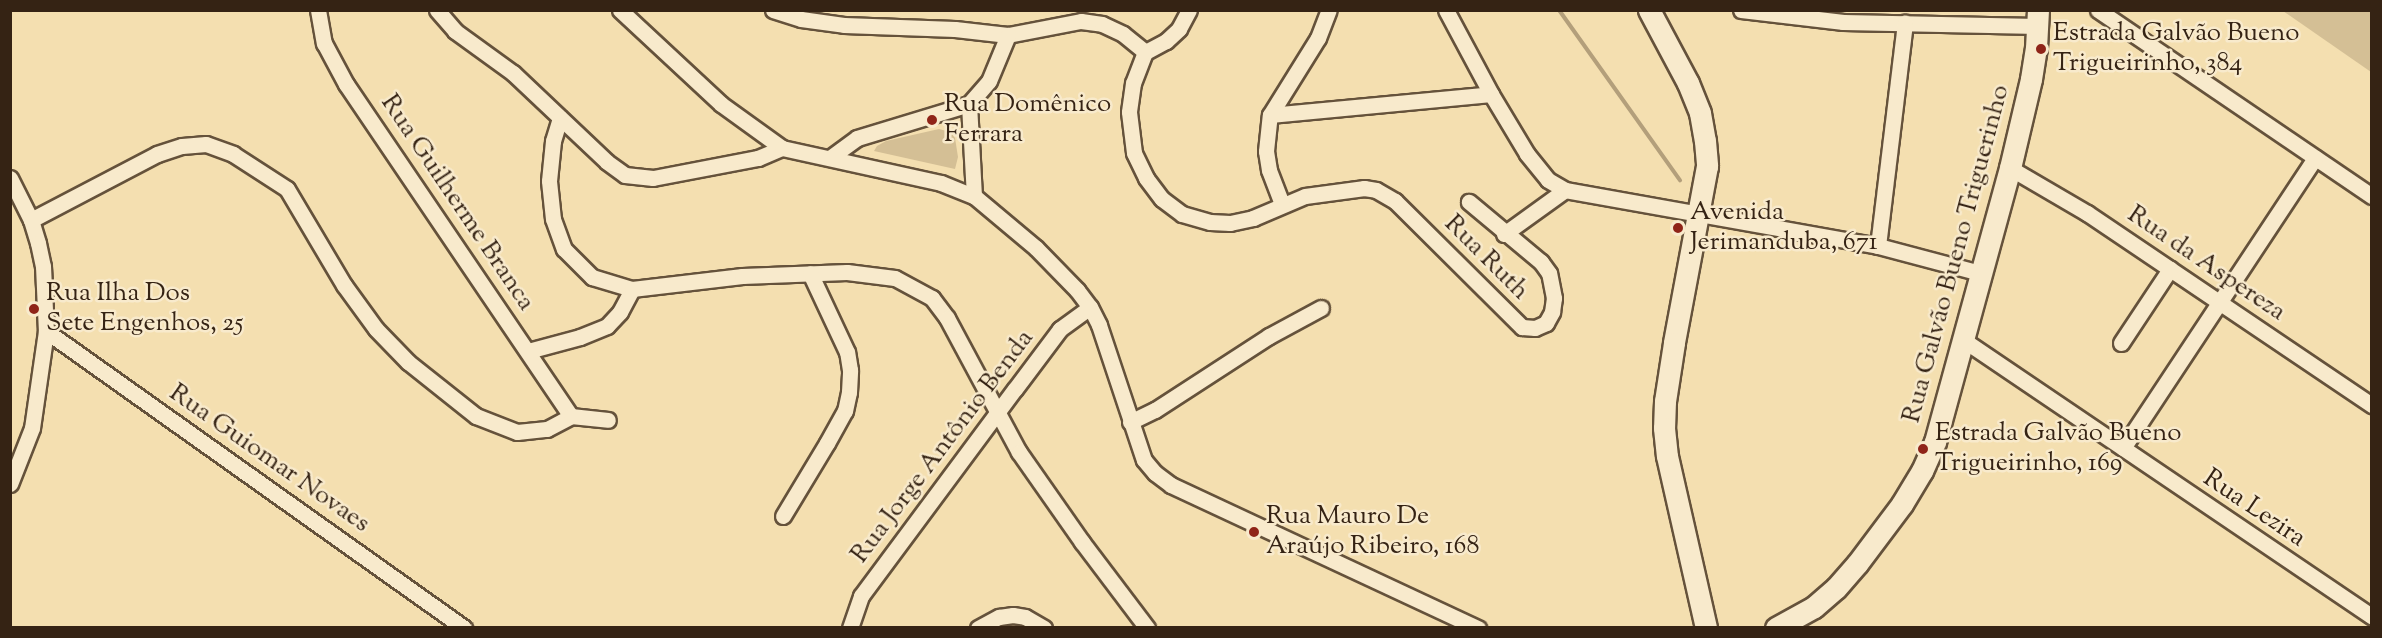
<!DOCTYPE html>
<meta charset="utf-8">
<style>
body{margin:0}
#map{position:relative;width:2382px;height:638px;overflow:hidden;background:#f4dfb0;font-family:"Sorts Mill Goudy",serif}
div>[style]{position:absolute}
[style*='--x']{left:calc(var(--x)*1px);top:calc(var(--y)*1px);width:calc(var(--w)*1px);rotate:calc(var(--a)*1deg)}
.green>*{inset:0;background:#d4bf95}
.stream>*{height:4px;margin:-2px;padding:0 2px;transform-origin:2px;border-radius:2px;background:#b39f7b}
.roads{filter:drop-shadow(2px 0 #65523b) drop-shadow(-2px 0 #65523b) drop-shadow(0 2px #65523b) drop-shadow(0 -2px #65523b)}
.street>*{height:15px;margin:-7.5px;padding:0 7.5px;transform-origin:7.5px;border-radius:7.5px;background:#f8eacc}
.secondary>*{height:21px;margin:-10.5px;padding:0 10.5px;transform-origin:10.5px;border-radius:10.5px;background:#f8eacc}
.dots>*{width:16px;height:16px;translate:-50% -50%;box-sizing:border-box;border:3px solid #f8eacc;border-radius:50%}
span{translate:-50% -50%;white-space:nowrap;text-align:center;line-height:1.15;-webkit-text-stroke:5px #f8eacc;paint-order:stroke}
.poi-label{font-size:26px;color:#352314}
.left{translate:0 -50%;text-align:left}
.street-label{font-size:26px;color:#352314}
.frame{position:absolute;inset:0;border:12px solid #352314;pointer-events:none}
</style>
<div id="map">
<div class="green">
<div style="clip-path:polygon(2283px 11px,2371px 11px,2371px 72px)"></div>
<div style="clip-path:polygon(939px 129px,950px 132px,955px 138px,958px 157px,955px 169px,874px 151px,877px 146px,886px 141px)"></div>
</div>
<div class="stream">
<div style="--x:1559;--y:10;--w:209;--a:54.6"></div>
</div>
<div class="roads">
<div class="street">
<div style="--x:318;--y:10;--w:34;--a:80"></div>
<div style="--x:324;--y:43;--w:47;--a:61.8"></div>
<div style="--x:346;--y:84;--w:401;--a:55.9"></div>
<div style="--x:437;--y:10;--w:28;--a:49"></div>
<div style="--x:455;--y:31;--w:72;--a:35.9"></div>
<div style="--x:513;--y:73;--w:129;--a:43.4"></div>
<div style="--x:607;--y:162;--w:22;--a:36"></div>
<div style="--x:625;--y:175;--w:28;--a:6"></div>
<div style="--x:653;--y:178;--w:107;--a:-10.8"></div>
<div style="--x:758;--y:158;--w:26;--a:-23"></div>
<div style="--x:620;--y:10;--w:138;--a:42.9"></div>
<div style="--x:721;--y:104;--w:75;--a:35.8"></div>
<div style="--x:782;--y:148;--w:163;--a:12.4"></div>
<div style="--x:941;--y:183;--w:35;--a:22"></div>
<div style="--x:974;--y:196;--w:81;--a:40"></div>
<div style="--x:1036;--y:248;--w:59;--a:45.7"></div>
<div style="--x:1077;--y:290;--w:21;--a:53"></div>
<div style="--x:1090;--y:307;--w:20;--a:63"></div>
<div style="--x:1099;--y:325;--w:142;--a:71.6"></div>
<div style="--x:1144;--y:460;--w:17;--a:50"></div>
<div style="--x:1155;--y:473;--w:20;--a:37"></div>
<div style="--x:1171;--y:485;--w:339;--a:25"></div>
<div style="--x:773;--y:10;--w:29;--a:18"></div>
<div style="--x:801;--y:19;--w:43;--a:7.9"></div>
<div style="--x:844;--y:25;--w:111;--a:2.1"></div>
<div style="--x:955;--y:29;--w:53;--a:6.5"></div>
<div style="--x:1008;--y:35;--w:74;--a:-10.9"></div>
<div style="--x:1081;--y:21;--w:21;--a:8"></div>
<div style="--x:1102;--y:24;--w:23;--a:25"></div>
<div style="--x:1123;--y:34;--w:28;--a:39"></div>
<div style="--x:1189;--y:10;--w:21;--a:118"></div>
<div style="--x:1179;--y:29;--w:18;--a:137"></div>
<div style="--x:1166;--y:41;--w:24;--a:152"></div>
<div style="--x:1145;--y:52;--w:33;--a:111"></div>
<div style="--x:1133;--y:83;--w:29;--a:98"></div>
<div style="--x:1129;--y:112;--w:41;--a:83"></div>
<div style="--x:1134;--y:153;--w:28;--a:64"></div>
<div style="--x:1146;--y:178;--w:26;--a:53"></div>
<div style="--x:1162;--y:199;--w:25;--a:37"></div>
<div style="--x:1182;--y:214;--w:29;--a:16"></div>
<div style="--x:1210;--y:222;--w:20;--a:3"></div>
<div style="--x:1230;--y:223;--w:24;--a:-12"></div>
<div style="--x:1253;--y:218;--w:56;--a:-22.9"></div>
<div style="--x:1305;--y:196;--w:60;--a:-7.7"></div>
<div style="--x:1364;--y:188;--w:12;--a:9"></div>
<div style="--x:1376;--y:190;--w:22;--a:30"></div>
<div style="--x:1395;--y:201;--w:179;--a:44.8"></div>
<div style="--x:1522;--y:327;--w:13;--a:4"></div>
<div style="--x:1535;--y:328;--w:12;--a:-24"></div>
<div style="--x:1546;--y:323;--w:13;--a:-61"></div>
<div style="--x:1552;--y:312;--w:14;--a:-82"></div>
<div style="--x:1554;--y:298;--w:25;--a:-101"></div>
<div style="--x:1549;--y:273;--w:14;--a:-126"></div>
<div style="--x:1541;--y:262;--w:94;--a:-140.2"></div>
<div style="--x:1446;--y:10;--w:95;--a:61.8"></div>
<div style="--x:1491;--y:94;--w:70;--a:59"></div>
<div style="--x:1527;--y:154;--w:33;--a:51"></div>
<div style="--x:1548;--y:180;--w:20;--a:30"></div>
<div style="--x:1565;--y:190;--w:318;--a:10.1"></div>
<div style="--x:1878;--y:246;--w:106;--a:14.8"></div>
<div style="--x:1741;--y:10;--w:103;--a:6.7"></div>
<div style="--x:1843;--y:22;--w:195;--a:1.2"></div>
<div style="--x:2098;--y:10;--w:331;--a:34.2"></div>
<div style="--x:969;--y:104;--w:92;--a:86.9"></div>
<div style="--x:1270;--y:115;--w:222;--a:-5.4"></div>
<div style="--x:560;--y:118;--w:24;--a:107"></div>
<div style="--x:553;--y:141;--w:40;--a:95.7"></div>
<div style="--x:549;--y:181;--w:38;--a:84"></div>
<div style="--x:553;--y:219;--w:32;--a:70"></div>
<div style="--x:564;--y:249;--w:40;--a:45"></div>
<div style="--x:592;--y:277;--w:42;--a:16.7"></div>
<div style="--x:831;--y:157;--w:32;--a:-36"></div>
<div style="--x:857;--y:138;--w:117;--a:-16.9"></div>
<div style="--x:969;--y:104;--w:30;--a:-49"></div>
<div style="--x:989;--y:81;--w:50;--a:-67.6"></div>
<div style="--x:2010;--y:168;--w:89;--a:30.3"></div>
<div style="--x:2087;--y:213;--w:344;--a:34"></div>
<div style="--x:10;--y:178;--w:47;--a:63.4"></div>
<div style="--x:31;--y:220;--w:24;--a:73"></div>
<div style="--x:38;--y:243;--w:24;--a:78"></div>
<div style="--x:43;--y:266;--w:65;--a:87.4"></div>
<div style="--x:46;--y:331;--w:98;--a:98.2"></div>
<div style="--x:32;--y:428;--w:60;--a:111.4"></div>
<div style="--x:1282;--y:204;--w:36;--a:-111"></div>
<div style="--x:1269;--y:170;--w:19;--a:-99"></div>
<div style="--x:1266;--y:151;--w:36;--a:-84"></div>
<div style="--x:1270;--y:115;--w:91;--a:-58.1"></div>
<div style="--x:1318;--y:38;--w:30;--a:-69"></div>
<div style="--x:31;--y:220;--w:142;--a:-27.6"></div>
<div style="--x:157;--y:154;--w:26;--a:-18"></div>
<div style="--x:182;--y:146;--w:24;--a:-5"></div>
<div style="--x:206;--y:144;--w:29;--a:20"></div>
<div style="--x:233;--y:154;--w:64;--a:32.9"></div>
<div style="--x:287;--y:189;--w:112;--a:59.3"></div>
<div style="--x:344;--y:285;--w:54;--a:54"></div>
<div style="--x:376;--y:329;--w:46;--a:45.9"></div>
<div style="--x:408;--y:362;--w:87;--a:38.5"></div>
<div style="--x:476;--y:416;--w:44;--a:21.3"></div>
<div style="--x:517;--y:432;--w:30;--a:-6"></div>
<div style="--x:547;--y:429;--w:27;--a:-28"></div>
<div style="--x:1504;--y:234;--w:75;--a:-35.8"></div>
<div style="--x:1878;--y:246;--w:225;--a:-83.1"></div>
<div style="--x:46;--y:331;--w:513;--a:35.39"></div>
<div style="--x:1962;--y:339;--w:495;--a:34.1"></div>
<div style="--x:2121;--y:343;--w:89;--a:-56.5"></div>
<div style="--x:528;--y:351;--w:54;--a:-15.1"></div>
<div style="--x:580;--y:337;--w:29;--a:-22"></div>
<div style="--x:607;--y:326;--w:19;--a:-47"></div>
<div style="--x:620;--y:312;--w:26;--a:-62"></div>
<div style="--x:632;--y:289;--w:111;--a:-6.7"></div>
<div style="--x:742;--y:276;--w:105;--a:-2.2"></div>
<div style="--x:847;--y:272;--w:48;--a:7.1"></div>
<div style="--x:895;--y:278;--w:42;--a:28.4"></div>
<div style="--x:932;--y:298;--w:25;--a:53"></div>
<div style="--x:947;--y:318;--w:152;--a:61.8"></div>
<div style="--x:1019;--y:452;--w:110;--a:55"></div>
<div style="--x:1082;--y:542;--w:108;--a:52.9"></div>
<div style="--x:571;--y:416;--w:37;--a:6"></div>
<div style="--x:1130;--y:422;--w:28;--a:-26"></div>
<div style="--x:1155;--y:410;--w:136;--a:-33"></div>
<div style="--x:1269;--y:336;--w:59;--a:-28.3"></div>
<div style="--x:2123;--y:448;--w:348;--a:-56.5"></div>
<div style="--x:783;--y:516;--w:85;--a:-58.9"></div>
<div style="--x:827;--y:443;--w:37;--a:-61"></div>
<div style="--x:845;--y:411;--w:19;--a:-78"></div>
<div style="--x:849;--y:392;--w:22;--a:-87"></div>
<div style="--x:850;--y:370;--w:18;--a:-99"></div>
<div style="--x:847;--y:352;--w:87;--a:-115.1"></div>
<div style="--x:850;--y:628;--w:34;--a:-71"></div>
<div style="--x:861;--y:596;--w:258;--a:-53.4"></div>
<div style="--x:1015;--y:389;--w:75;--a:-53.1"></div>
<div style="--x:1060;--y:329;--w:37;--a:-36"></div>
<div style="--x:978;--y:628;--w:24;--a:-28"></div>
<div style="--x:999;--y:617;--w:14;--a:-8"></div>
<div style="--x:1013;--y:615;--w:12;--a:9"></div>
<div style="--x:1025;--y:617;--w:22;--a:30"></div>
</div>
<div class="secondary">
<div style="--x:1649;--y:10;--w:83;--a:61.9"></div>
<div style="--x:1688;--y:83;--w:32;--a:68"></div>
<div style="--x:1700;--y:113;--w:28;--a:80"></div>
<div style="--x:1705;--y:141;--w:25;--a:85"></div>
<div style="--x:1707;--y:166;--w:180;--a:100.6"></div>
<div style="--x:1674;--y:343;--w:59;--a:98.8"></div>
<div style="--x:1665;--y:401;--w:27;--a:92"></div>
<div style="--x:1664;--y:428;--w:28;--a:84"></div>
<div style="--x:1667;--y:456;--w:176;--a:77.2"></div>
<div style="--x:1776;--y:628;--w:43;--a:-28.9"></div>
<div style="--x:1814;--y:607;--w:29;--a:-41"></div>
<div style="--x:1836;--y:588;--w:32;--a:-49"></div>
<div style="--x:1857;--y:564;--w:75;--a:-53.1"></div>
<div style="--x:1902;--y:504;--w:39;--a:-59"></div>
<div style="--x:1922;--y:471;--w:32;--a:-66"></div>
<div style="--x:1935;--y:442;--w:284;--a:-74.7"></div>
<div style="--x:2010;--y:168;--w:91;--a:-76.7"></div>
<div style="--x:2031;--y:79;--w:31;--a:-81"></div>
<div style="--x:2036;--y:48;--w:38;--a:-87"></div>
</div>
</div>
<div class="dots">
<div style="left:2041px;top:49px;background:#8f2418"></div>
<div style="left:932px;top:120px;background:#8f2418"></div>
<div style="left:1678px;top:228px;background:#8f2418"></div>
<div style="left:34px;top:309px;background:#8f2418"></div>
<div style="left:1923px;top:449px;background:#8f2418"></div>
<div style="left:1254px;top:532px;background:#8f2418"></div>
</div>
<div class="poi-label">
<span class="left" style="left:2053px;top:49px">Estrada Galvão Bueno<br>Trigueirinho, 384</span>
<span class="left" style="left:944px;top:120px">Rua Domênico<br>Ferrara</span>
<span class="left" style="left:1690px;top:228px">Avenida<br>Jerimanduba, 671</span>
<span class="left" style="left:46px;top:309px">Rua Ilha Dos<br>Sete Engenhos, 25</span>
<span class="left" style="left:1935px;top:449px">Estrada Galvão Bueno<br>Trigueirinho, 169</span>
<span class="left" style="left:1266px;top:532px">Rua Mauro De<br>Araújo Ribeiro, 168</span>
</div>
<div class="street-label">
<span style="left:457px;top:203px;rotate:56deg">Rua Guilherme Branca</span>
<span style="left:1957px;top:254px;rotate:-75deg">Rua Galvão Bueno Triguerinho</span>
<span style="left:1486px;top:258px;rotate:45deg">Rua Ruth</span>
<span style="left:2206px;top:264px;rotate:34deg">Rua da Aspereza</span>
<span style="left:943px;top:447px;rotate:-53deg">Rua Jorge Antônio Benda</span>
<span style="left:269px;top:459px;rotate:35deg">Rua Guiomar Novaes</span>
<span style="left:2254px;top:509px;rotate:34deg">Rua Lezira</span>
</div>
<div class="frame"></div>
</div>
